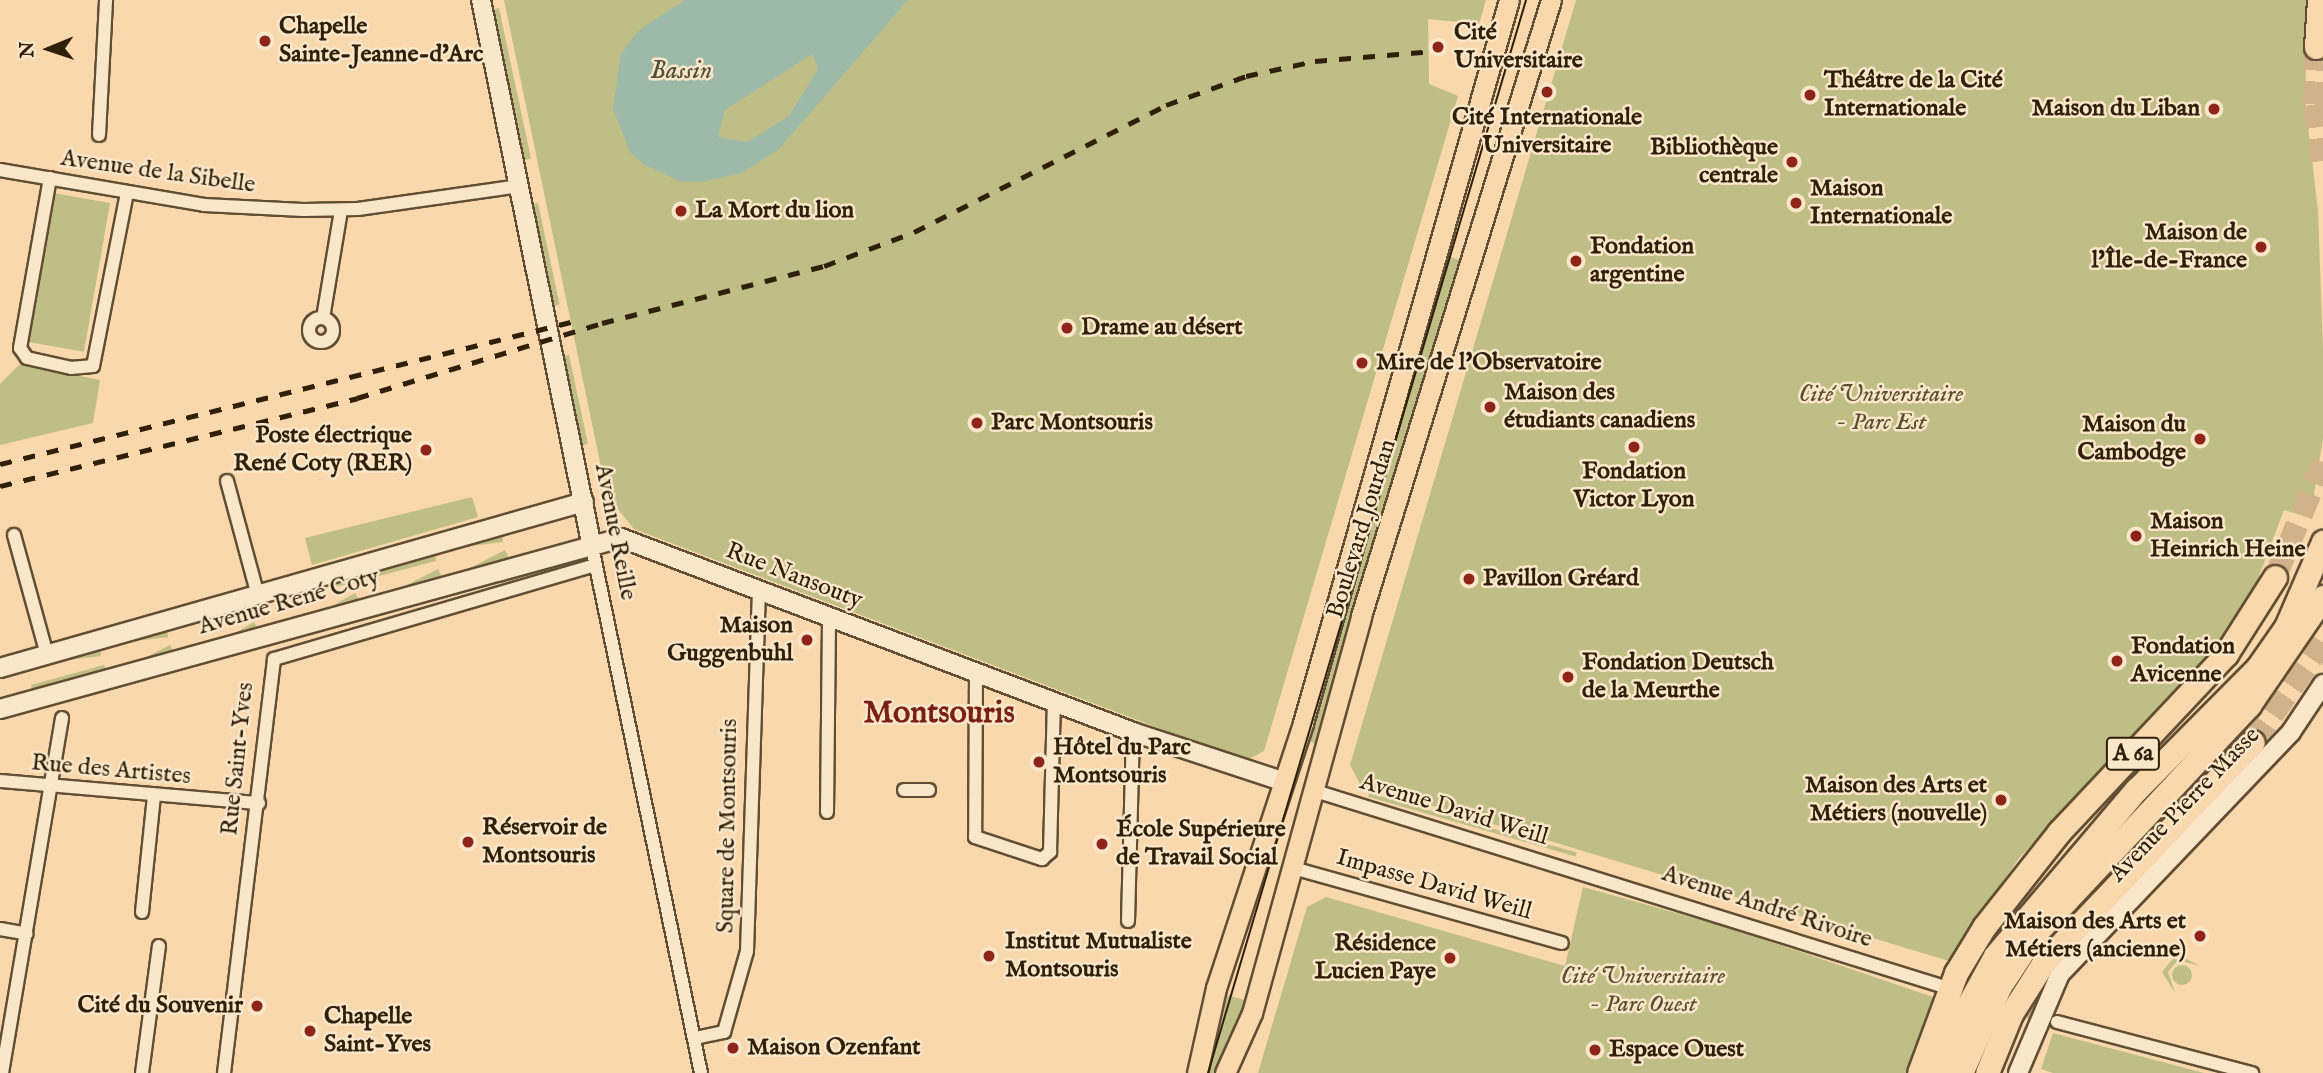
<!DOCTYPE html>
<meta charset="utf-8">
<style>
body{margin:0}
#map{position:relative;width:2323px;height:1073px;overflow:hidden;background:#f8d8ac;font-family:"IM FELL English",serif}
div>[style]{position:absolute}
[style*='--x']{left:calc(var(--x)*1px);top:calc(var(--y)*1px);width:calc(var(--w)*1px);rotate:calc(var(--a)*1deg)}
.green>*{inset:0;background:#c0be87;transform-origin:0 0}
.round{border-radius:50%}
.water>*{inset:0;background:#9dbaa9}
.street-tunnel>*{height:12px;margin-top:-6px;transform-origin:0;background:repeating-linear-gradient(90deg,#d0b38b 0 12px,transparent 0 18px)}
.highway-tunnel>*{height:23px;margin-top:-11.5px;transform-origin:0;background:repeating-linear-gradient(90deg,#d0b38b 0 23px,transparent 0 34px)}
.roads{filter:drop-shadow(2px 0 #624e32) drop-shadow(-2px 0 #624e32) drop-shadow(0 2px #624e32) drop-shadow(0 -2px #624e32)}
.street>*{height:12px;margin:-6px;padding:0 6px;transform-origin:6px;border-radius:6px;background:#fae6c9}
.street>.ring{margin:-6px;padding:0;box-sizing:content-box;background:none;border:12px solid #fae6c9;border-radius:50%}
.secondary>*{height:18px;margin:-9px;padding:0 9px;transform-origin:9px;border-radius:9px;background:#fae6c9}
.primary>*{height:19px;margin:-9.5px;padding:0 9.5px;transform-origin:9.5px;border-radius:9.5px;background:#f8d8ac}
.highway>*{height:23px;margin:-11.5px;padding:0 11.5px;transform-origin:11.5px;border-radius:11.5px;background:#f8d8ac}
.tram>*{height:2px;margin:-1px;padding:0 1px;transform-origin:1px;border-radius:1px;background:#302009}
.rail>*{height:4.5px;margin-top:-2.25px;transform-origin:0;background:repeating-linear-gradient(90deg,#302009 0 12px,transparent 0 24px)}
.dots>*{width:19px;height:19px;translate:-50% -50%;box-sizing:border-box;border:4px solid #fae6c9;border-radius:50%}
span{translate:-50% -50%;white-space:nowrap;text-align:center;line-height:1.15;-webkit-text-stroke:5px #fae6c9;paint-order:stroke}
.shield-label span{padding:2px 5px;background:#fae6c9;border:2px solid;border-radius:5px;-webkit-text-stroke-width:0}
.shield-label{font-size:23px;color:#302009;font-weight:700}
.poi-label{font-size:24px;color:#302009;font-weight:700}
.left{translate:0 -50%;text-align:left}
.right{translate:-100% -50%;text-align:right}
.street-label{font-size:24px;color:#302009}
.park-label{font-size:24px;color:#5b4f2f;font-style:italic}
.water-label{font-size:26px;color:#514e39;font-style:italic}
.district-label{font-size:32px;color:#7a1f14;font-weight:700}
.north{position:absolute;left:14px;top:14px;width:70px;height:70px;-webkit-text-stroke:5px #fae6c9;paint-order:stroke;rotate:268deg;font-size:19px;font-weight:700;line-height:28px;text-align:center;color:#302009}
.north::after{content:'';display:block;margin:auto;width:24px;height:32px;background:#302009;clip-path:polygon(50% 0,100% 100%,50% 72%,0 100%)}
</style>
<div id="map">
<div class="green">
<div style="clip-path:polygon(504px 0,1486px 0,1479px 24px,1428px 19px,1429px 84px,1458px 96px,1264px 751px,1249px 759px,1198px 743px,634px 529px,607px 496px)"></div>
<div style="clip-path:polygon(1576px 0,2308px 0,2305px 100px,2318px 211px,2323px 348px,2323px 439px,2310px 518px,2284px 510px,2254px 589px,2220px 642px,2019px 858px,1949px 961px,1360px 784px,1350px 765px)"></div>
<div style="left:499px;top:8px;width:154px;height:7px;rotate:78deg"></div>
<div style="left:53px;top:193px;width:58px;height:151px;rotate:10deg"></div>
<div style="left:538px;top:203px;width:104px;height:6px;rotate:78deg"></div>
<div style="clip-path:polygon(1447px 256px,1459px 260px,1317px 744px,1304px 740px,1435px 262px,1444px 265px)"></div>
<div style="clip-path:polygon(569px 355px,588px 444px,582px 445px,564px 356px)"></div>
<div style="clip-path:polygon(20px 364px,100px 380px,93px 423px,0 445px,0 384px)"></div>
<div style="clip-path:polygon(472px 497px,478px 517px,312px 565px,305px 538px)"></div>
<div style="left:502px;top:534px;width:8px;height:59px;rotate:83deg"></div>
<div style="left:505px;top:550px;width:9px;height:56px;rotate:63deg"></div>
<div style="clip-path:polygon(435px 552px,436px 561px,364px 580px,362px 573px)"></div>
<div style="left:438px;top:569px;width:9px;height:73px;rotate:63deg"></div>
<div style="left:352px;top:576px;width:8px;height:77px;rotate:83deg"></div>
<div style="left:355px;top:593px;width:8px;height:73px;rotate:60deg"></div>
<div style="left:251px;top:605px;width:8px;height:77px;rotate:83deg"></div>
<div style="left:254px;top:622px;width:8px;height:74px;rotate:60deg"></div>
<div style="left:167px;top:629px;width:8px;height:59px;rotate:83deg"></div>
<div style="left:170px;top:645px;width:9px;height:56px;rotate:63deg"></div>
<div style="left:100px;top:648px;width:8px;height:78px;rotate:83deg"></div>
<div style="clip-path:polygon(104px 665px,107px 672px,32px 694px,31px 685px)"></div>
<div style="left:1369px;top:793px;width:216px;height:4px;rotate:16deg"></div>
<div style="clip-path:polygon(1583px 887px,1730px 928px,1933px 997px,1909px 1073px,1258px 1073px,1307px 907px,1326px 897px,1565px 966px)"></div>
<div style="clip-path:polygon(2177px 954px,2200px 966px,2178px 960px,2168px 972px,2175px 993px,2162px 972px)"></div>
<div class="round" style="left:2172px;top:965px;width:20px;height:20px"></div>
<div style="clip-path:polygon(1221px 993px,1248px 1001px,1219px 1073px,1204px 1073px)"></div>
<div style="clip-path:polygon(2053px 1033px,2204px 1073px,2053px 1073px,2041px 1069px)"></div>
</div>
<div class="water">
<div style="clip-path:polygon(evenodd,685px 0,908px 0,778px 150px,741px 173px,702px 182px,679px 181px,643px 164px,630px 152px,613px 109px,621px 54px,638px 31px,685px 0,812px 54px,818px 69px,789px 116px,747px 142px,718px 137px,725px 110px,812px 54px)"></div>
</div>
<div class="street-tunnel">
<div style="--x:2011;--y:1007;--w:48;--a:18.1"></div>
</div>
<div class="highway-tunnel">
<div style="--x:2316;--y:47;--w:57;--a:92"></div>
<div style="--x:2314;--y:104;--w:60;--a:81.3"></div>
<div style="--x:2275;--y:577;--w:125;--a:-67.3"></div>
<div style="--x:2253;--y:742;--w:122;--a:-55"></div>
</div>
<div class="roads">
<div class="street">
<div style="--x:99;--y:135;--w:135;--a:-87"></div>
<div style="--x:0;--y:170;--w:207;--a:9.7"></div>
<div style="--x:204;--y:205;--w:99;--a:2.9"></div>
<div style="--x:303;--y:210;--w:55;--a:-1"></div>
<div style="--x:358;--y:209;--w:163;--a:-8.1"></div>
<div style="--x:50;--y:178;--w:173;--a:100"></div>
<div style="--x:20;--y:348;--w:12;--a:55"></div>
<div style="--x:27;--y:358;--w:45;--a:12.8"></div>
<div style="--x:71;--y:368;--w:22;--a:-5"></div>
<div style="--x:93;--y:366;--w:176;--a:-78.9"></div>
<div style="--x:323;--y:318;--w:109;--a:-80.5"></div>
<div class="ring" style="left:309px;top:318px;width:12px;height:12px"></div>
<div style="--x:227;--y:481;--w:119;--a:74.9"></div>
<div style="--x:14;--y:535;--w:124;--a:74.6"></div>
<div style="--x:591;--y:542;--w:542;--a:78.3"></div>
<div style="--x:976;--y:672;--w:165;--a:90.3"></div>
<div style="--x:975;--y:837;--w:71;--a:18.2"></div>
<div style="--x:1042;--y:859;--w:11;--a:-41"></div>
<div style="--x:1050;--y:852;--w:150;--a:-88.5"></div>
<div style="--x:0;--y:781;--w:260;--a:4.9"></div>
<div style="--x:904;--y:790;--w:25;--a:0"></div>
<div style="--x:1312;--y:790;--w:656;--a:17.3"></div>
<div style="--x:827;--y:812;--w:196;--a:-89.4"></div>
<div style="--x:1293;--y:868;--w:279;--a:15.6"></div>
<div style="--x:142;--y:912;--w:118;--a:-84.1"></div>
<div style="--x:1128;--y:921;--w:189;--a:-88.5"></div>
<div style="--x:0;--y:929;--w:27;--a:10"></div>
<div style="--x:2057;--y:1022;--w:202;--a:14.7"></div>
<div style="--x:695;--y:1038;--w:30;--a:-12"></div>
<div style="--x:724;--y:1032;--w:84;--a:-74.1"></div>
<div style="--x:747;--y:951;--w:362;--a:-88.1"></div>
<div style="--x:2;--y:1073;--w:360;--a:-80.4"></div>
<div style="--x:142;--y:1073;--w:128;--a:-82.4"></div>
<div style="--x:224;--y:1073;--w:417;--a:-83.1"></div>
<div style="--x:274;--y:659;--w:335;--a:-16.3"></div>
</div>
<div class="secondary">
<div style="--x:481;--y:0;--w:553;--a:78.53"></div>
<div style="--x:0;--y:668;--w:607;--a:-15.87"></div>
<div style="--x:0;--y:709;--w:644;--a:-15.4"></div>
<div style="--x:621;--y:538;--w:548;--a:20.75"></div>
<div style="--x:1133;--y:732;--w:157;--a:18.2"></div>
<div style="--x:2018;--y:1073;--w:108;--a:-67"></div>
<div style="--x:2060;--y:974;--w:335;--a:-46.3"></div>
<div style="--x:2291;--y:732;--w:58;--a:-56.3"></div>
</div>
<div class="primary">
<div style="--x:1197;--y:1073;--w:87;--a:-77.4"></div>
<div style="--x:1216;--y:988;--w:279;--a:-71.8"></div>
<div style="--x:1303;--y:723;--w:752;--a:-74.1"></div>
<div style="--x:1225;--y:1073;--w:66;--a:-65.8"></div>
<div style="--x:1252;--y:1013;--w:412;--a:-74.6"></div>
<div style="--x:1361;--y:616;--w:645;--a:-72.86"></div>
</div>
<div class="highway">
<div style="--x:2316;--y:47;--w:47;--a:-86.3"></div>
<div style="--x:1919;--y:1073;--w:107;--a:-69.7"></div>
<div style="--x:1956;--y:973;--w:54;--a:-58.7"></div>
<div style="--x:1984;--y:927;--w:121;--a:-51.7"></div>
<div style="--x:2059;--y:832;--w:244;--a:-46.8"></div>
<div style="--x:2226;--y:654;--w:91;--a:-57.5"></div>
<div style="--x:1942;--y:1073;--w:63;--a:-70.4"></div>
<div style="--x:1963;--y:1014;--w:66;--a:-61.1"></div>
<div style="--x:1995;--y:956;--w:218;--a:-49.7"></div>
<div style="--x:2136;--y:790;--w:173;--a:-45.2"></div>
<div style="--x:2258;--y:667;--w:49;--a:-55"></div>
<div style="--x:2286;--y:627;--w:93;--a:-66.5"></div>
<div style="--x:1961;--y:1073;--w:95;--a:-65.9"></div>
<div style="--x:2000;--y:986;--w:60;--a:-56.6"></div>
<div style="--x:2033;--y:936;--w:316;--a:-46.9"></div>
<div style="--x:2249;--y:705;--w:131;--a:-55.6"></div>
<div style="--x:1987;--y:1073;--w:64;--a:-67.9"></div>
<div style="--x:2011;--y:1014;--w:62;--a:-57.6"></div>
<div style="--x:2044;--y:962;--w:303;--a:-46.5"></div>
</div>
</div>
<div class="tram">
<div style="--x:1208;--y:1073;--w:1119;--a:-73.49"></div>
</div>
<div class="rail">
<div style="--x:0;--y:464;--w:588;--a:-13.97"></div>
<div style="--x:0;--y:486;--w:368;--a:-13.8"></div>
<div style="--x:357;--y:398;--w:256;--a:-17"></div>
<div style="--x:602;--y:323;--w:229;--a:-14.4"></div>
<div style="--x:824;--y:266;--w:96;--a:-20.7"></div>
<div style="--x:914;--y:232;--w:282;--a:-26.7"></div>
<div style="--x:1166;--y:105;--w:85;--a:-19.9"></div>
<div style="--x:1246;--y:76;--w:71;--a:-12.3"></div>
<div style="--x:1315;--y:61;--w:119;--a:-4.8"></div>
</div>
<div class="dots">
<div style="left:265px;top:41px;background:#8f2418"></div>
<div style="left:1438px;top:47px;background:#8f2418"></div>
<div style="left:1547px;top:92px;background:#8f2418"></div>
<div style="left:1810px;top:95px;background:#8f2418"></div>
<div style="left:2214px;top:109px;background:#8f2418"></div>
<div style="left:1792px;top:162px;background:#8f2418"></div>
<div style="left:1796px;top:203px;background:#8f2418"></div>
<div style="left:681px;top:211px;background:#8f2418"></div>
<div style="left:2261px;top:247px;background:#8f2418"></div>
<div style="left:1576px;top:261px;background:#8f2418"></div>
<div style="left:1067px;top:328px;background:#8f2418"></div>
<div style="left:1362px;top:363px;background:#8f2418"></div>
<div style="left:1490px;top:407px;background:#8f2418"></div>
<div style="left:977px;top:423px;background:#8f2418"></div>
<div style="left:2200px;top:439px;background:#8f2418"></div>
<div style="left:1634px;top:447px;background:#8f2418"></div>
<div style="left:426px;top:450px;background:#8f2418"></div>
<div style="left:2136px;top:536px;background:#8f2418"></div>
<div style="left:1469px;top:579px;background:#8f2418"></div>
<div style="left:807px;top:640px;background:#8f2418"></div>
<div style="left:2117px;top:661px;background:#8f2418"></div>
<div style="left:1568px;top:677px;background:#8f2418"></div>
<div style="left:1039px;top:762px;background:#8f2418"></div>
<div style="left:2001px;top:800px;background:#8f2418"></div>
<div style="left:468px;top:842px;background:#8f2418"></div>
<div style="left:1102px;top:844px;background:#8f2418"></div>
<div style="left:2200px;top:936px;background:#8f2418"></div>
<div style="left:989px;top:956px;background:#8f2418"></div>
<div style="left:1450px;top:958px;background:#8f2418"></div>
<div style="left:257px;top:1006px;background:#8f2418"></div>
<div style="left:310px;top:1031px;background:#8f2418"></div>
<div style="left:733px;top:1048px;background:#8f2418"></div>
<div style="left:1595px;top:1050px;background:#8f2418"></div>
</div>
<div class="shield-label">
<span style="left:2133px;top:754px">A 6a</span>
</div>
<div class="poi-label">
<span class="left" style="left:279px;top:41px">Chapelle<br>Sainte-Jeanne-d'Arc</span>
<span class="left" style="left:1454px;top:47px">Cité<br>Universitaire</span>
<span class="left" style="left:1824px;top:95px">Théâtre de la Cité<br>Internationale</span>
<span class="right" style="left:2200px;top:109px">Maison du Liban</span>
<span style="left:1547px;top:132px">Cité Internationale<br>Universitaire</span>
<span class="right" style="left:1778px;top:162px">Bibliothèque<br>centrale</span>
<span class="left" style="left:1810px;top:203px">Maison<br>Internationale</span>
<span class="left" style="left:695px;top:211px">La Mort du lion</span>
<span class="right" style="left:2247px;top:247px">Maison de<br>l'Île-de-France</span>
<span class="left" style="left:1590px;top:261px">Fondation<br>argentine</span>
<span class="left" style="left:1081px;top:328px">Drame au désert</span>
<span class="left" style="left:1376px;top:363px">Mire de l'Observatoire</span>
<span class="left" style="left:1504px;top:407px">Maison des<br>étudiants canadiens</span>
<span class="left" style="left:991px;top:423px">Parc Montsouris</span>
<span class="right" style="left:2186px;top:439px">Maison du<br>Cambodge</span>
<span class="right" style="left:412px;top:450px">Poste électrique<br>René Coty (RER)</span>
<span style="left:1634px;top:486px">Fondation<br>Victor Lyon</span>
<span class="left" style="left:2150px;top:536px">Maison<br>Heinrich Heine</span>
<span class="left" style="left:1483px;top:579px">Pavillon Gréard</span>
<span class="right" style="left:793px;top:640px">Maison<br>Guggenbuhl</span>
<span class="left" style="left:2131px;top:661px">Fondation<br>Avicenne</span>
<span class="left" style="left:1582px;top:677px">Fondation Deutsch<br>de la Meurthe</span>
<span class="left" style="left:1053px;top:762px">Hôtel du Parc<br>Montsouris</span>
<span class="right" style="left:1987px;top:800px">Maison des Arts et<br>Métiers (nouvelle)</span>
<span class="left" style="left:482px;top:842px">Réservoir de<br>Montsouris</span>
<span class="left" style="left:1116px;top:844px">École Supérieure<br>de Travail Social</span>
<span class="right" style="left:2186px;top:936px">Maison des Arts et<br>Métiers (ancienne)</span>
<span class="left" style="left:1005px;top:956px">Institut Mutualiste<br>Montsouris</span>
<span class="right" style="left:1436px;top:958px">Résidence<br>Lucien Paye</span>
<span class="right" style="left:243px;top:1006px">Cité du Souvenir</span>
<span class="left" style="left:324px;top:1031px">Chapelle<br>Saint-Yves</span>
<span class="left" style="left:747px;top:1048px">Maison Ozenfant</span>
<span class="left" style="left:1609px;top:1050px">Espace Ouest</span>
</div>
<div class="street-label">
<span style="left:158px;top:172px;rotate:8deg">Avenue de la Sibelle</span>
<span style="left:1362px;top:529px;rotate:-73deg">Boulevard Jourdan</span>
<span style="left:615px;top:532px;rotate:79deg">Avenue Reille</span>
<span style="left:794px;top:576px;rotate:21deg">Rue Nansouty</span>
<span style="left:289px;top:602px;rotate:-16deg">Avenue René Coty</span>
<span style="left:238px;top:759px;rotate:-84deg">Rue Saint-Yves</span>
<span style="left:111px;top:770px;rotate:5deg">Rue des Artistes</span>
<span style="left:2185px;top:805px;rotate:-46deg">Avenue Pierre Masse</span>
<span style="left:1454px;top:810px;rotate:17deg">Avenue David Weill</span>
<span style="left:728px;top:826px;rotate:-89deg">Square de Montsouris</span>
<span style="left:1434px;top:885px;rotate:16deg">Impasse David Weill</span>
<span style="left:1767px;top:907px;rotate:18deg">Avenue André Rivoire</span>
</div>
<div class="park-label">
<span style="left:1881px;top:409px">Cité Universitaire<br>- Parc Est</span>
<span style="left:1643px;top:991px">Cité Universitaire<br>- Parc Ouest</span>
</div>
<div class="water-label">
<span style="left:681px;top:71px">Bassin</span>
</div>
<div class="district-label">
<span style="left:939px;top:714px">Montsouris</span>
</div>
<div class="north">N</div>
</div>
